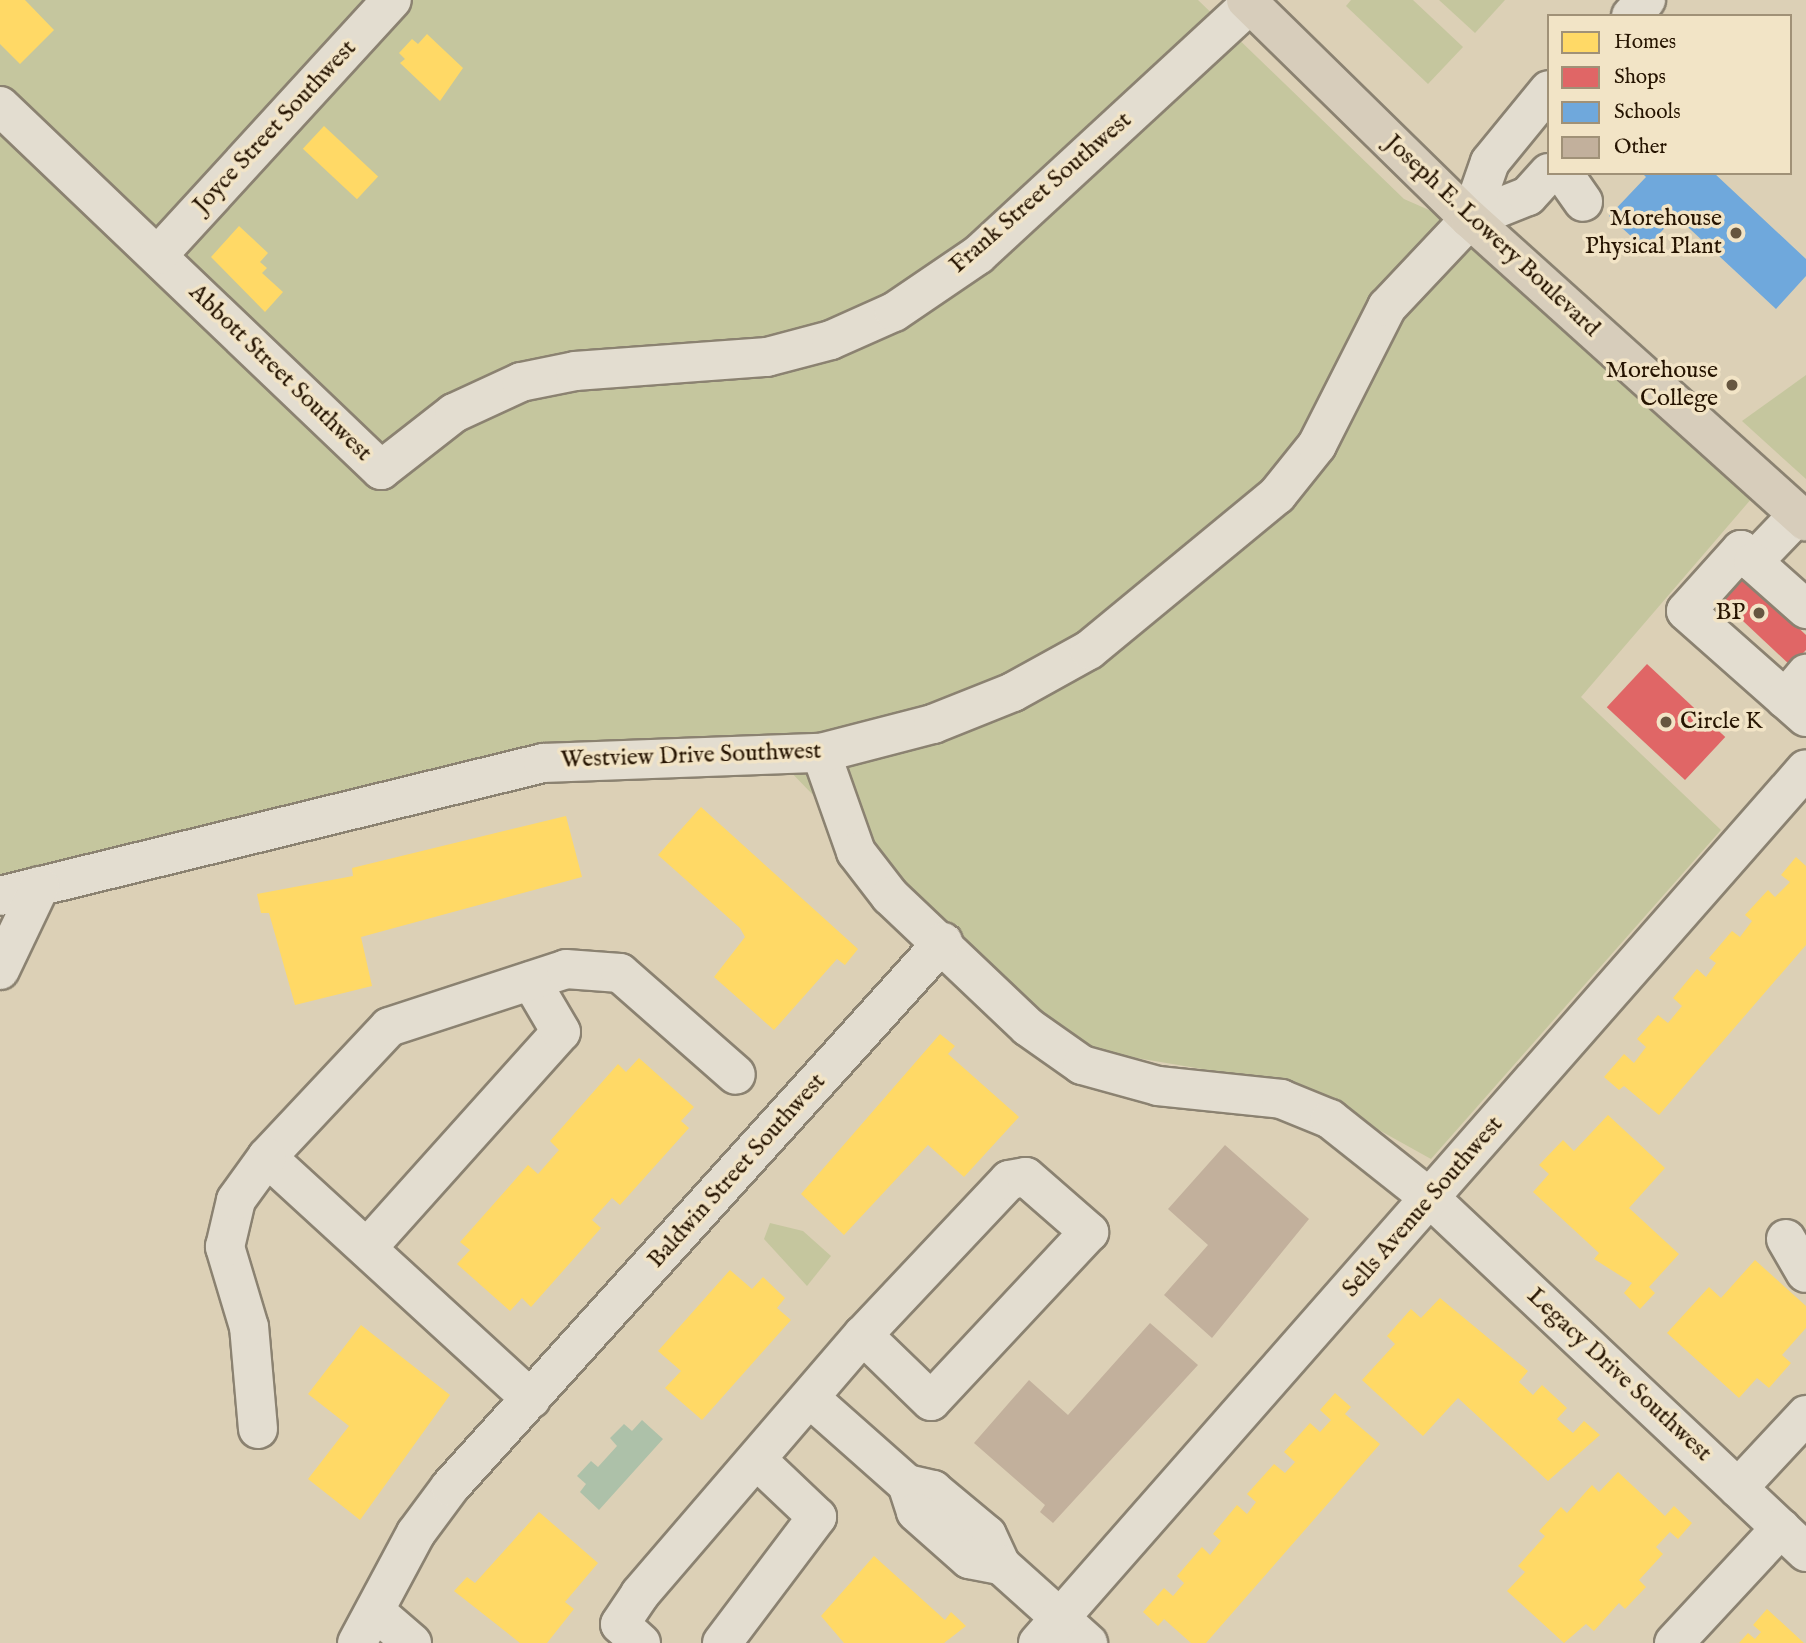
<!DOCTYPE html>
<style>
body{margin:0}
#map{position:relative;width:1806px;height:1643px;overflow:hidden;background:#dcd0b6;font-family:"IM FELL English",serif}
div>[style]{position:absolute}
[style*='--x']{left:calc(var(--x)*1px);top:calc(var(--y)*1px);width:calc(var(--w)*1px);rotate:calc(var(--a)*1deg)}
.green>*{inset:0;background:#c5c69e}
.water>*{inset:0;background:#adc1a9}
.homes>*{inset:0;background:#ffd966;transform-origin:0 0}
.shops>*{inset:0;background:#e06666;transform-origin:0 0}
.schools>*{inset:0;background:#6fa8dc}
.building>*{inset:0;background:#c2b09c}
.roads{filter:drop-shadow(2px 0 #8b8271) drop-shadow(-2px 0 #8b8271) drop-shadow(0 2px #8b8271) drop-shadow(0 -2px #8b8271)}
.minor>*{height:38px;margin:-19px;padding:0 19px;transform-origin:19px;border-radius:19px;background:#e3ddd0}
.major>*{height:38px;margin:-19px;padding:0 19px;transform-origin:19px;border-radius:19px;background:#d7cdbb}
.dots>*{width:19px;height:19px;translate:-50% -50%;box-sizing:border-box;border:4px solid #f2e4c6;border-radius:50%}
span{translate:-50% -50%;white-space:nowrap;text-align:center;line-height:1.15;-webkit-text-stroke:7px #f2e4c6;paint-order:stroke}
.street-label{font-size:24px;color:#261401}
.poi-label{font-size:24px;color:#261401}
.right{translate:-100% -50%;text-align:right}
.left{translate:0 -50%;text-align:left}
.legend{position:absolute;left:1547px;top:14px;width:245px;height:161px;box-sizing:border-box;background:#f2e4c6;border:2px solid #a09177;margin:0;padding:9px 12px;list-style:none;font-size:21px;color:#261401}
.legend li{display:flex;align-items:center;gap:14px;height:35px}
.legend b{width:35px;border:2px solid #a09177}
</style>
<div id="map">
<div class="green">
<div style="clip-path:polygon(0 0,1198px 0,1404px 199px,1511px 246px,1752px 498px,1581px 697px,1721px 830px,1431px 1159px,1298px 1085px,1089px 1050px,935px 921px,784px 765px,629px 773px,469px 794px,0 911px)"></div>
<div style="clip-path:polygon(1351px 0,1413px 0,1463px 47px,1428px 84px,1346px 6px)"></div>
<div style="clip-path:polygon(1439px 0,1505px 0,1475px 33px)"></div>
<div style="clip-path:polygon(1806px 375px,1806px 479px,1742px 421px)"></div>
<div style="clip-path:polygon(770px 1223px,803px 1231px,831px 1256px,807px 1286px,764px 1239px)"></div>
</div>
<div class="water">
<div style="clip-path:polygon(642px 1420px,663px 1439px,599px 1510px,580px 1492px,586px 1484px,577px 1476px,591px 1461px,598px 1467px,617px 1446px,610px 1438px,624px 1424px,632px 1431px)"></div>
</div>
<div class="homes">
<div style="clip-path:polygon(0 0,25px 0,54px 30px,20px 64px,0 44px)"></div>
<div style="clip-path:polygon(427px 34px,463px 68px,440px 101px,400px 63px,405px 59px,399px 53px,412px 39px,418px 44px)"></div>
<div style="left:324px;top:126px;width:74px;height:31px;rotate:43deg"></div>
<div style="clip-path:polygon(239px 226px,268px 253px,260px 262px,267px 268px,262px 273px,283px 292px,265px 312px,211px 257px)"></div>
<div style="clip-path:polygon(701px 807px,858px 949px,845px 965px,837px 959px,774px 1030px,714px 977px,745px 937px,740px 928px,658px 855px)"></div>
<div style="clip-path:polygon(566px 816px,582px 877px,361px 937px,372px 986px,295px 1005px,269px 913px,261px 913px,257px 894px,353px 876px,352px 868px)"></div>
<div style="clip-path:polygon(1796px 857px,1806px 866px,1806px 945px,1659px 1115px,1624px 1086px,1619px 1090px,1604px 1077px,1624px 1054px,1634px 1063px,1646px 1047px,1637px 1039px,1658px 1015px,1668px 1023px,1682px 1006px,1673px 998px,1697px 969px,1706px 977px,1716px 963px,1709px 958px,1732px 931px,1740px 937px,1752px 921px,1745px 915px,1768px 890px,1775px 897px,1790px 882px,1781px 875px)"></div>
<div style="clip-path:polygon(940px 1034px,955px 1046px,948px 1054px,1019px 1117px,964px 1177px,928px 1145px,844px 1235px,801px 1194px)"></div>
<div style="clip-path:polygon(639px 1058px,694px 1107px,681px 1121px,689px 1128px,620px 1205px,612px 1198px,592px 1220px,601px 1228px,531px 1307px,522px 1298px,510px 1311px,457px 1264px,470px 1250px,460px 1242px,528px 1165px,538px 1174px,559px 1150px,550px 1141px,618px 1064px,626px 1072px)"></div>
<div style="clip-path:polygon(1608px 1115px,1665px 1168px,1629px 1208px,1679px 1254px,1649px 1287px,1655px 1293px,1640px 1309px,1624px 1293px,1632px 1283px,1594px 1259px,1599px 1253px,1533px 1192px,1549px 1174px,1539px 1165px,1563px 1140px,1574px 1151px)"></div>
<div style="clip-path:polygon(1755px 1260px,1806px 1306px,1806px 1328px,1782px 1355px,1791px 1363px,1769px 1388px,1757px 1378px,1739px 1398px,1667px 1333px,1709px 1287px,1721px 1298px)"></div>
<div style="clip-path:polygon(730px 1270px,752px 1289px,763px 1277px,785px 1298px,777px 1308px,791px 1320px,702px 1420px,665px 1388px,681px 1371px,658px 1351px)"></div>
<div style="clip-path:polygon(1440px 1298px,1528px 1371px,1519px 1382px,1533px 1395px,1542px 1385px,1567px 1408px,1557px 1419px,1573px 1433px,1584px 1421px,1600px 1435px,1548px 1481px,1458px 1398px,1423px 1436px,1362px 1380px,1395px 1344px,1387px 1336px,1411px 1309px,1421px 1318px)"></div>
<div style="clip-path:polygon(361px 1325px,450px 1395px,360px 1520px,308px 1479px,349px 1426px,308px 1394px)"></div>
<div style="clip-path:polygon(1335px 1393px,1351px 1407px,1345px 1414px,1380px 1444px,1206px 1643px,1191px 1643px,1164px 1619px,1158px 1626px,1143px 1612px,1164px 1588px,1173px 1596px,1184px 1583px,1177px 1576px,1202px 1547px,1210px 1555px,1221px 1541px,1213px 1534px,1237px 1505px,1247px 1514px,1256px 1502px,1247px 1494px,1274px 1464px,1285px 1473px,1295px 1462px,1284px 1452px,1310px 1423px,1320px 1432px,1331px 1420px,1320px 1410px)"></div>
<div style="clip-path:polygon(1618px 1472px,1665px 1516px,1674px 1506px,1692px 1523px,1678px 1539px,1670px 1532px,1656px 1547px,1663px 1554px,1639px 1580px,1646px 1587px,1625px 1609px,1619px 1603px,1594px 1631px,1586px 1624px,1564px 1643px,1507px 1591px,1525px 1572px,1518px 1566px,1545px 1536px,1539px 1531px,1561px 1507px,1567px 1513px,1592px 1485px,1599px 1492px)"></div>
<div style="clip-path:polygon(539px 1512px,598px 1563px,565px 1602px,574px 1609px,547px 1643px,520px 1643px,454px 1591px,467px 1577px,475px 1583px)"></div>
<div style="clip-path:polygon(874px 1556px,945px 1620px,951px 1612px,966px 1626px,944px 1643px,844px 1643px,821px 1616px)"></div>
<div style="clip-path:polygon(1767px 1609px,1804px 1643px,1739px 1643px,1748px 1633px,1755px 1639px,1761px 1632px,1753px 1625px)"></div>
</div>
<div class="shops">
<div style="clip-path:polygon(1734px 567px,1806px 635px,1806px 650px,1791px 666px,1711px 591px)"></div>
<div style="left:1647px;top:664px;width:107px;height:59px;rotate:43deg"></div>
</div>
<div class="schools">
<div style="clip-path:polygon(1642px 173px,1714px 173px,1806px 259px,1806px 276px,1776px 309px,1676px 216px,1645px 249px,1609px 216px,1646px 177px)"></div>
</div>
<div class="building">
<div style="clip-path:polygon(1225px 1145px,1309px 1219px,1212px 1338px,1164px 1295px,1208px 1245px,1168px 1209px)"></div>
<div style="clip-path:polygon(1150px 1323px,1198px 1365px,1053px 1523px,1040px 1512px,1045px 1505px,974px 1443px,1029px 1380px,1068px 1415px)"></div>
</div>
<div class="roads">
<div class="minor">
<div style="--x:1631;--y:16;--w:22;--a:-47"></div>
<div style="--x:0;--y:106;--w:527;--a:43.69"></div>
<div style="--x:381;--y:470;--w:93;--a:-38"></div>
<div style="--x:454;--y:413;--w:74;--a:-24.8"></div>
<div style="--x:521;--y:382;--w:55;--a:-11.5"></div>
<div style="--x:575;--y:371;--w:193;--a:-4.2"></div>
<div style="--x:767;--y:357;--w:66;--a:-14.9"></div>
<div style="--x:831;--y:340;--w:69;--a:-24"></div>
<div style="--x:894;--y:312;--w:102;--a:-34.2"></div>
<div style="--x:978;--y:255;--w:370;--a:-42.7"></div>
<div style="--x:1563;--y:173;--w:35;--a:55"></div>
<div style="--x:1470;--y:219;--w:62;--a:-21.6"></div>
<div style="--x:1528;--y:196;--w:31;--a:-48"></div>
<div style="--x:158;--y:255;--w:346;--a:-47.5"></div>
<div style="--x:1798;--y:515;--w:65;--a:133.8"></div>
<div style="--x:1753;--y:562;--w:17;--a:-135"></div>
<div style="--x:1741;--y:550;--w:82;--a:132"></div>
<div style="--x:1686;--y:611;--w:160;--a:41.5"></div>
<div style="--x:1753;--y:562;--w:71;--a:41.6"></div>
<div style="--x:1785;--y:699;--w:33;--a:-50"></div>
<div style="--x:821;--y:753;--w:105;--a:70.5"></div>
<div style="--x:856;--y:852;--w:56;--a:52.3"></div>
<div style="--x:890;--y:896;--w:190;--a:43.5"></div>
<div style="--x:1028;--y:1027;--w:66;--a:35.1"></div>
<div style="--x:1082;--y:1065;--w:79;--a:15.4"></div>
<div style="--x:1158;--y:1086;--w:124;--a:6"></div>
<div style="--x:1281;--y:1099;--w:53;--a:22.2"></div>
<div style="--x:1330;--y:1119;--w:129;--a:38.4"></div>
<div style="--x:1431;--y:1199;--w:515;--a:43.27"></div>
<div style="--x:0;--y:896;--w:559;--a:-13.76"></div>
<div style="--x:543;--y:763;--w:278;--a:-2.1"></div>
<div style="--x:821;--y:753;--w:116;--a:-14.5"></div>
<div style="--x:933;--y:724;--w:86;--a:-21.8"></div>
<div style="--x:1013;--y:692;--w:87;--a:-28.9"></div>
<div style="--x:1089;--y:650;--w:244;--a:-39.5"></div>
<div style="--x:1277;--y:495;--w:64;--a:-51.3"></div>
<div style="--x:1317;--y:445;--w:155;--a:-63.1"></div>
<div style="--x:1387;--y:307;--w:121;--a:-46.7"></div>
<div style="--x:1470;--y:219;--w:60;--a:-70.7"></div>
<div style="--x:1490;--y:162;--w:93;--a:-50.7"></div>
<div style="--x:0;--y:970;--w:93;--a:-64.5"></div>
<div style="--x:1786;--y:1239;--w:39;--a:60"></div>
<div style="--x:367;--y:1248;--w:290;--a:-48.1"></div>
<div style="--x:561;--y:1032;--w:59;--a:-120.5"></div>
<div style="--x:531;--y:1399;--w:358;--a:-137.5"></div>
<div style="--x:267;--y:1157;--w:178;--a:-46.8"></div>
<div style="--x:389;--y:1027;--w:186;--a:-18.1"></div>
<div style="--x:566;--y:969;--w:54;--a:4.2"></div>
<div style="--x:620;--y:973;--w:154;--a:41.3"></div>
<div style="--x:812;--y:1400;--w:127;--a:41.5"></div>
<div style="--x:907;--y:1484;--w:27;--a:13"></div>
<div style="--x:933;--y:1490;--w:70;--a:39.8"></div>
<div style="--x:987;--y:1535;--w:33;--a:65"></div>
<div style="--x:1001;--y:1565;--w:117;--a:41.9"></div>
<div style="--x:258;--y:1429;--w:102;--a:-95"></div>
<div style="--x:249;--y:1327;--w:84;--a:-106.7"></div>
<div style="--x:225;--y:1247;--w:48;--a:-76.8"></div>
<div style="--x:236;--y:1200;--w:53;--a:-54.2"></div>
<div style="--x:907;--y:1484;--w:29;--a:72"></div>
<div style="--x:916;--y:1512;--w:71;--a:41.6"></div>
<div style="--x:969;--y:1559;--w:33;--a:11"></div>
<div style="--x:1738;--y:1488;--w:100;--a:-47"></div>
<div style="--x:375;--y:1611;--w:49;--a:40.9"></div>
<div style="--x:357;--y:1643;--w:125;--a:-61.8"></div>
<div style="--x:416;--y:1533;--w:57;--a:-53.5"></div>
<div style="--x:450;--y:1487;--w:735;--a:-47.87"></div>
<div style="--x:641;--y:1643;--w:28;--a:-138"></div>
<div style="--x:620;--y:1624;--w:36;--a:-56"></div>
<div style="--x:640;--y:1594;--w:342;--a:-49.3"></div>
<div style="--x:863;--y:1335;--w:213;--a:-46.7"></div>
<div style="--x:1009;--y:1180;--w:17;--a:-10"></div>
<div style="--x:1026;--y:1177;--w:84;--a:41.1"></div>
<div style="--x:1089;--y:1232;--w:231;--a:133.1"></div>
<div style="--x:931;--y:1401;--w:95;--a:-135.9"></div>
<div style="--x:722;--y:1643;--w:158;--a:-53"></div>
<div style="--x:817;--y:1517;--w:83;--a:-136.5"></div>
<div style="--x:1038;--y:1643;--w:1163;--a:-48.69"></div>
<div style="--x:1674;--y:1643;--w:157;--a:-47.1"></div>
</div>
<div class="major">
<div style="--x:1246;--y:0;--w:313;--a:44.4"></div>
<div style="--x:1470;--y:219;--w:452;--a:42"></div>
</div>
</div>
<div class="dots">
<div style="left:1736px;top:233px;background:#665640"></div>
<div style="left:1732px;top:385px;background:#665640"></div>
<div style="left:1759px;top:613px;background:#665640"></div>
<div style="left:1666px;top:722px;background:#665640"></div>
</div>
<div class="street-label">
<span style="left:275px;top:127px;rotate:-47deg">Joyce Street Southwest</span>
<span style="left:1041px;top:193px;rotate:-41deg">Frank Street Southwest</span>
<span style="left:1492px;top:236px;rotate:43deg">Joseph E. Lowery Boulevard</span>
<span style="left:280px;top:373px;rotate:44deg">Abbott Street Southwest</span>
<span style="left:691px;top:756px;rotate:-2deg">Westview Drive Southwest</span>
<span style="left:737px;top:1171px;rotate:-48deg">Baldwin Street Southwest</span>
<span style="left:1423px;top:1207px;rotate:-49deg">Sells Avenue Southwest</span>
<span style="left:1619px;top:1375px;rotate:43deg">Legacy Drive Southwest</span>
</div>
<div class="poi-label">
<span class="right" style="left:1722px;top:233px">Morehouse<br>Physical Plant</span>
<span class="right" style="left:1718px;top:385px">Morehouse<br>College</span>
<span class="right" style="left:1745px;top:613px">BP</span>
<span class="left" style="left:1680px;top:722px">Circle K</span>
</div>
<ul class="legend">
<li><b style="height:19px;background:#ffd966"></b>Homes</li>
<li><b style="height:19px;background:#e06666"></b>Shops</li>
<li><b style="height:19px;background:#6fa8dc"></b>Schools</li>
<li><b style="height:19px;background:#c2b09c"></b>Other</li>
</ul>
</div>
